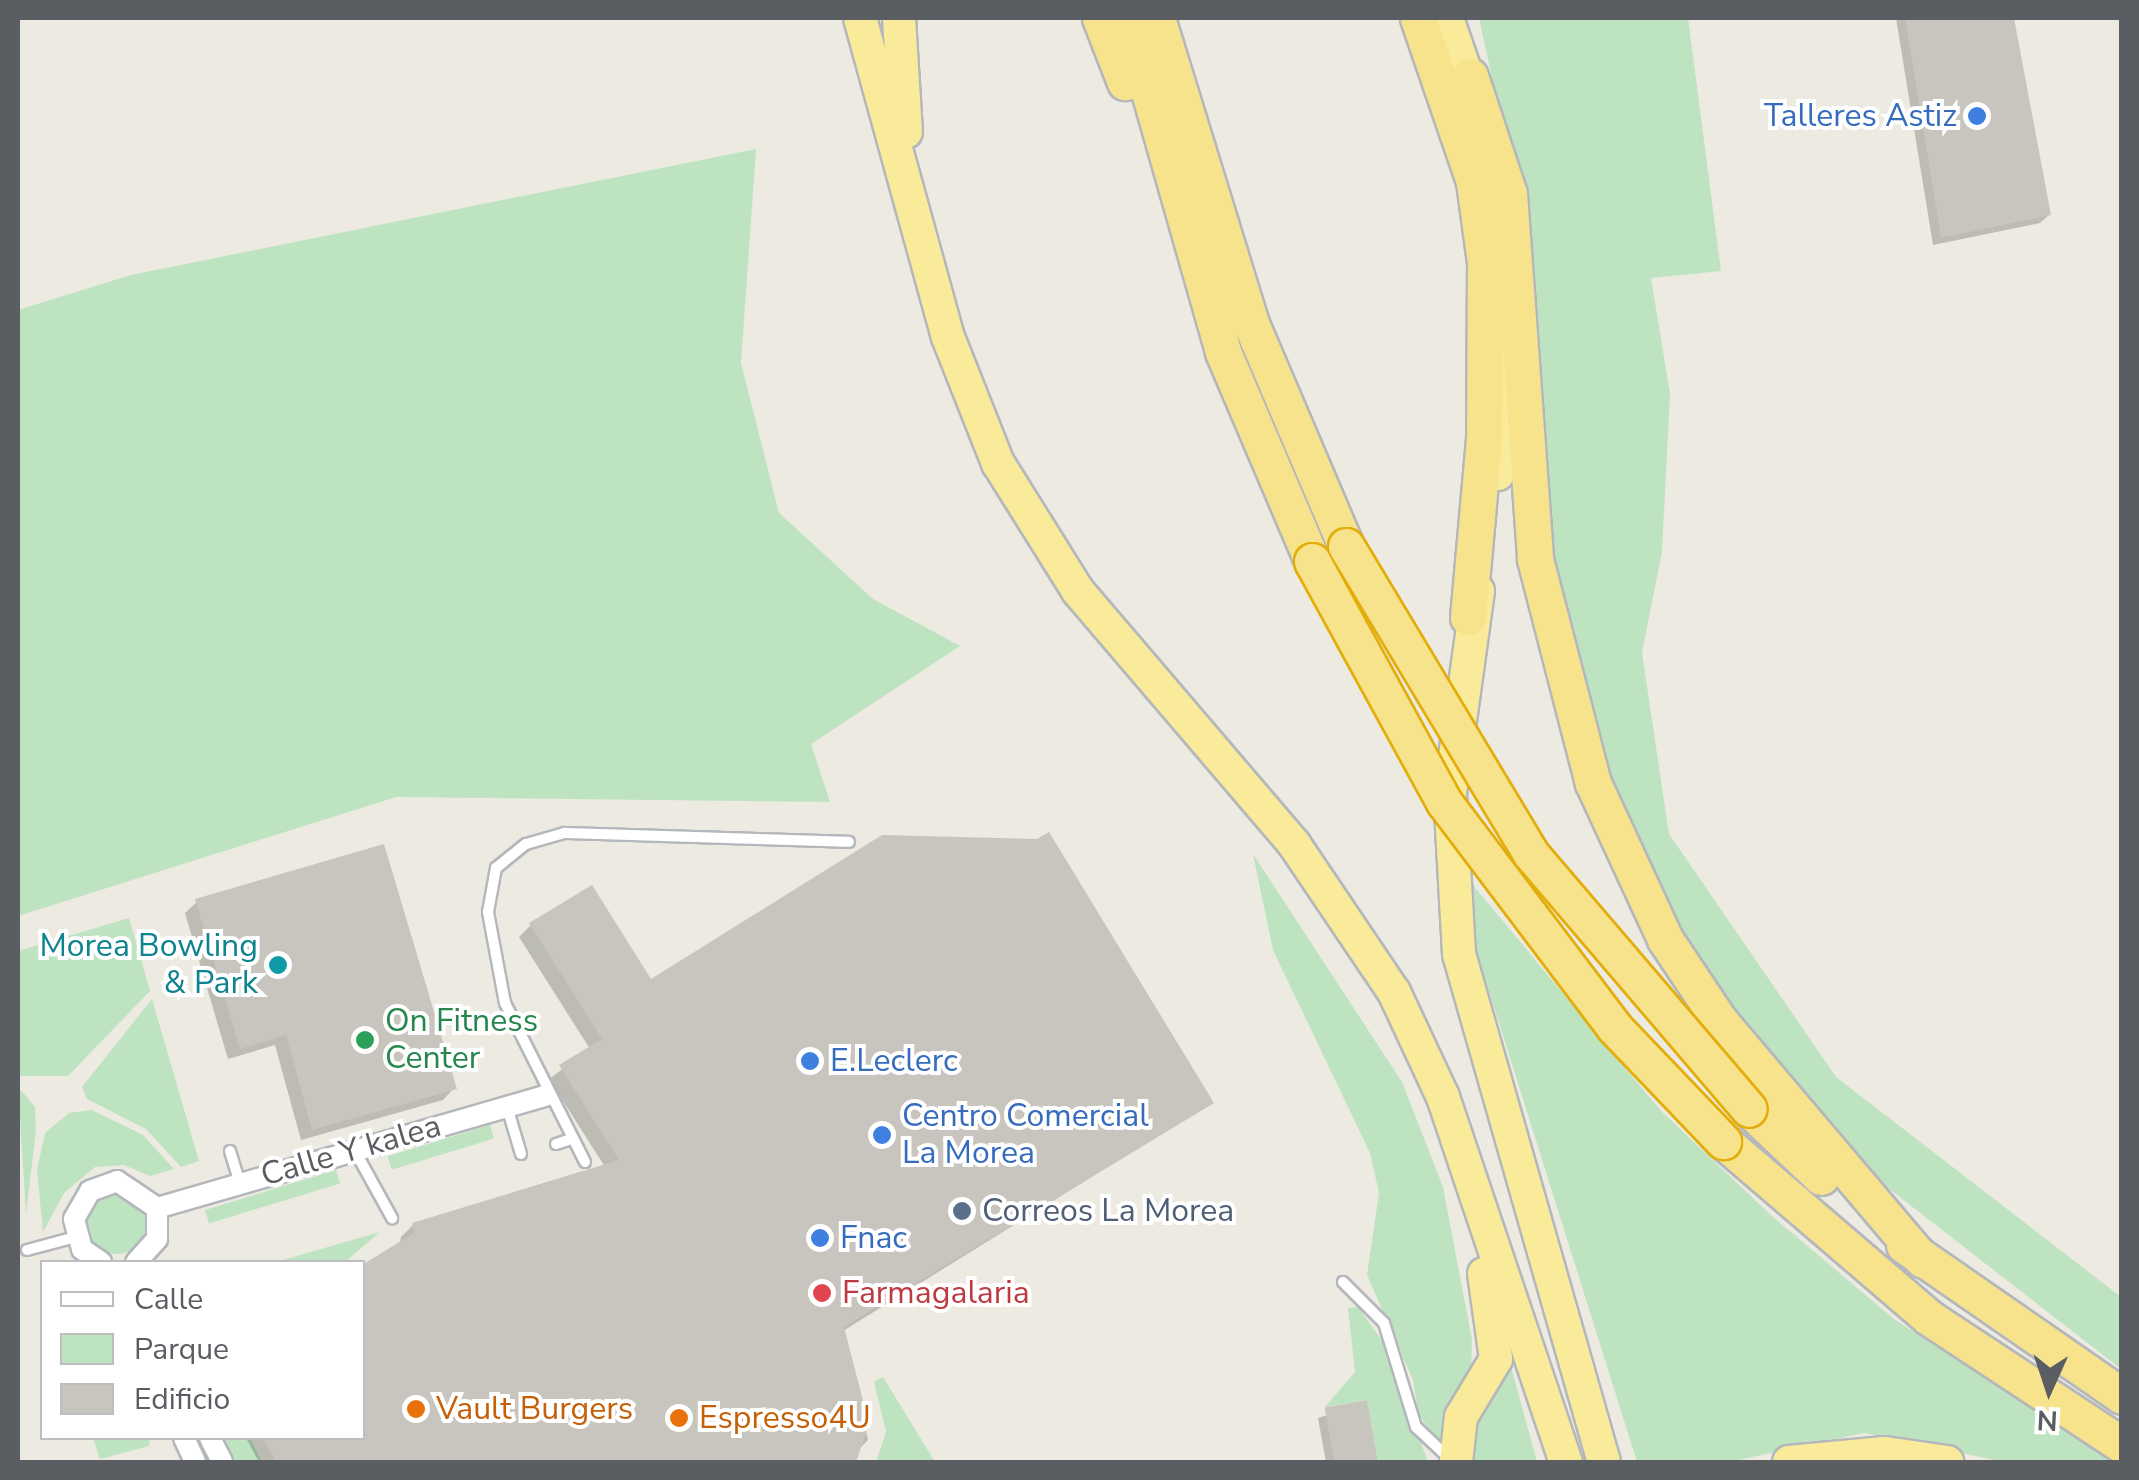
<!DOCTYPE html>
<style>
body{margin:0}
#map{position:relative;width:2139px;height:1480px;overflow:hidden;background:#eceae1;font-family:"Nunito Sans",sans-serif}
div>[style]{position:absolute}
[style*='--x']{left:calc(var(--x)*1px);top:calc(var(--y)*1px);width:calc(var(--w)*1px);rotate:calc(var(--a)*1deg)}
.green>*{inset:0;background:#bee3c1;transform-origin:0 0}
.round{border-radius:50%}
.shadow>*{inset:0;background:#0003}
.building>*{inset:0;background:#c8c4be;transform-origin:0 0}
.roads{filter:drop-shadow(2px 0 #b4b7bb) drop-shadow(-2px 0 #b4b7bb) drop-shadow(0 2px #b4b7bb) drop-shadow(0 -2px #b4b7bb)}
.service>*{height:10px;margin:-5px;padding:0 5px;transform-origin:5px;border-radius:5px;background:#fff}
.minor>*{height:20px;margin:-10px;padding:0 10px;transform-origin:10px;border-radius:10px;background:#fff}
.trunk>*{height:32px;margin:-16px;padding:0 16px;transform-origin:16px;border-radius:16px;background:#faeb9a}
.motorway>*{height:35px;margin:-17.5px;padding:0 17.5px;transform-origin:17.5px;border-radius:17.5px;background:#f8e38d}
.bridges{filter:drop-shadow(2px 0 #e3ad0a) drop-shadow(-2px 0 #e3ad0a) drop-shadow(0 2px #e3ad0a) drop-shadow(0 -2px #e3ad0a)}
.motorway-bridge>*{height:35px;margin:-17.5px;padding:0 17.5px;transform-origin:17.5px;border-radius:17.5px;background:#f8e38d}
.dots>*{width:28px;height:28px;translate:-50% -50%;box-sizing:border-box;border:5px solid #fff;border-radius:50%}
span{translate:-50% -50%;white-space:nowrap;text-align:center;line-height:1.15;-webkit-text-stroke:8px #fff;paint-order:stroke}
.shop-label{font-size:32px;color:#366cbe}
.right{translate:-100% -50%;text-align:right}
.left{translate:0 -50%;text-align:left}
.culture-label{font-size:32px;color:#0d838f}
.leisure-label{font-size:32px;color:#27864d}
.street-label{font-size:32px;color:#5a5d61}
.service-label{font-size:32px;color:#4e5e75}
.health-label{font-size:32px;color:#be3a42}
.food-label{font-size:32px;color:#c56008}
.frame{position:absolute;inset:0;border:20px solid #5a5d61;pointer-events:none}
.legend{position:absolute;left:40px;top:1260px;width:325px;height:180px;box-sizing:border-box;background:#fff;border:2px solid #bdbec0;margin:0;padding:12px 18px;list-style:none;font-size:30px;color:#5a5d61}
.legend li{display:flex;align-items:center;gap:20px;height:50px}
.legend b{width:50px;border:2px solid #bdbec0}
.north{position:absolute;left:1999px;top:1340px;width:100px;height:100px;-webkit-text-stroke:8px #fff;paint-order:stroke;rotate:183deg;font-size:28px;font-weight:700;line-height:40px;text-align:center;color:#5a5d61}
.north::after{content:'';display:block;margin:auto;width:35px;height:45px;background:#5a5d61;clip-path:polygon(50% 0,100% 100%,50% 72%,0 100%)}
</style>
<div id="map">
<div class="green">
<div style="clip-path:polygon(1479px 18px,1688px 18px,1721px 271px,1651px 278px,1670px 394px,1662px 551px,1642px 653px,1669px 834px,1836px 1077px,2121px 1297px,2121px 1369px,1838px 1149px,1735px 1025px,1662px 905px,1596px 753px,1550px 574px,1532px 262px)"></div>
<div style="clip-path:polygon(756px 149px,741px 363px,779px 513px,873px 599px,960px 646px,811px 744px,830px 802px,396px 797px,18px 916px,18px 310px,131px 275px)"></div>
<div style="clip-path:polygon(1253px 854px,1402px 1082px,1443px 1187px,1472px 1340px,1471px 1381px,1438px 1443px,1418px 1413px,1413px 1380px,1367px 1275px,1379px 1193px,1370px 1153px,1273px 950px)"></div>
<div style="clip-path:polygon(1472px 884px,1661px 1111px,1773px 1217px,1894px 1319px,2113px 1462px,2005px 1462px,1864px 1433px,1729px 1462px,1637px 1462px,1474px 943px)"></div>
<div style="clip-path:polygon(129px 918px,150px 991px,68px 1076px,18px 1076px,18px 951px)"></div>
<div style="clip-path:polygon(152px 999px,199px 1161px,181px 1167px,146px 1129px,87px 1099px,82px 1087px)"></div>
<div style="clip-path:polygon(18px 1087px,35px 1107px,36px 1130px,26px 1214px)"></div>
<div style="clip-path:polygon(92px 1110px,143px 1135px,174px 1169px,150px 1176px,124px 1165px,95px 1167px,64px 1193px,43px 1232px,37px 1170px,45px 1133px,69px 1113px)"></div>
<div style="left:490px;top:1125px;width:14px;height:107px;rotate:73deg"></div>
<div style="left:336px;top:1170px;width:14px;height:137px;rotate:73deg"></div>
<div class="round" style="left:86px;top:1194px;width:60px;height:60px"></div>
<div style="clip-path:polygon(380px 1232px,345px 1262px,276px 1262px)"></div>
<div style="clip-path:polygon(1358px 1307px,1386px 1346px,1428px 1462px,1378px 1462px,1367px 1400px,1325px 1407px,1355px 1372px,1348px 1308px)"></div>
<div style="clip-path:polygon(1510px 1363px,1537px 1462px,1473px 1462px,1472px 1425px)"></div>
<div style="clip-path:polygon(883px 1377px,935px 1462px,876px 1462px,886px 1432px,874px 1382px)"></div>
<div style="clip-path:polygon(93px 1438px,150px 1438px,149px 1446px,100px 1459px)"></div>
<div style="clip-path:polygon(222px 1438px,250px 1438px,262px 1462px,233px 1462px)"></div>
</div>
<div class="shadow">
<div style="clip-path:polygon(1896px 18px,2012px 18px,2049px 215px,2040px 223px,1933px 245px)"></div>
<div style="clip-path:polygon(197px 902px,454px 1088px,443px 1100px,301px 1140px,275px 1045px,228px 1059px,185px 913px)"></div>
<div style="clip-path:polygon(531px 925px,650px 982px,1211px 1103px,843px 1331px,868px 1440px,846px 1462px,259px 1462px,246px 1438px,362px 1438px,401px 1237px,413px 1225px,605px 1167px,549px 1079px,590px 1049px,519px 937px)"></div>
<div style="clip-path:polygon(1365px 1403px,1376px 1462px,1326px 1462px,1318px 1418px)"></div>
</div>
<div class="building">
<div style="clip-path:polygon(1905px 18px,2014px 18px,2051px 215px,1941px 238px)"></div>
<div style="clip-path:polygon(1049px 832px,1214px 1103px,844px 1327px,869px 1424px,856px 1462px,276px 1462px,263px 1438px,362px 1438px,362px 1265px,414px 1233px,412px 1223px,619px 1160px,559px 1065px,602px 1039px,529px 923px,592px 885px,651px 979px,882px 835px,1037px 839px)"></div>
<div style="clip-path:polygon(384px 844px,457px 1089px,312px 1130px,286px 1035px,240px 1049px,195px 899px)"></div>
<div style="left:1367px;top:1400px;width:63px;height:43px;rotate:80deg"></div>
</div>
<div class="roads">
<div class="service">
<div style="--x:507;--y:1107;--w:49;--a:73.4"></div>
<div style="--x:556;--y:1144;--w:16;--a:-18"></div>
<div style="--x:230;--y:1151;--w:34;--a:73"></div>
<div style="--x:355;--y:1151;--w:77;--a:61.1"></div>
<div style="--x:585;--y:1162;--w:178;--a:-116.7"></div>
<div style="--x:505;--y:1003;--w:93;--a:-100.6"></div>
<div style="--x:488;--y:912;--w:45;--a:-79.7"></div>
<div style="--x:496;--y:868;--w:38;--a:-39"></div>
<div style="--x:526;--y:844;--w:40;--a:-16"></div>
<div style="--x:564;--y:833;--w:285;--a:1.8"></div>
<div style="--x:27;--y:1250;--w:51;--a:-14.9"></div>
<div style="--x:1343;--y:1282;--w:58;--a:45"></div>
<div style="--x:1384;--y:1323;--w:109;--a:72.9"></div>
<div style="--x:1416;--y:1427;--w:45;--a:43.2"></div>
</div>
<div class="minor">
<div style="--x:157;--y:1208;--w:404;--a:-16.1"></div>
<div style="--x:101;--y:1262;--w:23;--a:-146"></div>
<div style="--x:82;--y:1249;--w:31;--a:-105"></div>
<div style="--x:74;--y:1219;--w:32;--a:-60"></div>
<div style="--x:90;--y:1191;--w:29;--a:-20"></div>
<div style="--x:117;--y:1181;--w:48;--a:34"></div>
<div style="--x:157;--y:1208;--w:31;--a:90"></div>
<div style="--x:157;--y:1239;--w:31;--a:132"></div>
<div style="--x:184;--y:1438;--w:26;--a:65"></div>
<div style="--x:210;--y:1438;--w:27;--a:63"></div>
</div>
<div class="trunk">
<div style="--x:860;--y:18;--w:331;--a:74.6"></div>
<div style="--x:948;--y:337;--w:136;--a:68.4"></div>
<div style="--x:998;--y:463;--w:151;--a:58"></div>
<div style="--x:1078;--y:591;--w:333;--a:49.5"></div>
<div style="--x:1294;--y:844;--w:179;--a:56"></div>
<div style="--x:1394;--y:992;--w:116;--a:65"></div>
<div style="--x:1443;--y:1097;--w:385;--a:71.4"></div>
<div style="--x:899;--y:18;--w:114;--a:86.5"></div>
<div style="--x:1447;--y:18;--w:89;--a:71"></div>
<div style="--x:1498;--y:474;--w:156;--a:-87.8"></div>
<div style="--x:1478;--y:591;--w:204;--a:97.9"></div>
<div style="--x:1450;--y:793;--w:161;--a:86.8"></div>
<div style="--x:1459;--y:954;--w:528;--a:74.07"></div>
<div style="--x:1456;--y:1462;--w:45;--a:-83.7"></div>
<div style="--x:1461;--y:1417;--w:68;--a:-58.9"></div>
<div style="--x:1496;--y:1359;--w:86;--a:-98"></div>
<div style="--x:1789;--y:1462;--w:96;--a:-5.4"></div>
<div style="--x:1885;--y:1453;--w:63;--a:8.3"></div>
</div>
<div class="motorway">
<div style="--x:1100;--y:18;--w:69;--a:68.7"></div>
<div style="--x:1128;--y:18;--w:347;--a:74.1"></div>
<div style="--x:1223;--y:352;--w:227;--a:66.9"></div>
<div style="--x:1157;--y:18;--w:322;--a:72.9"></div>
<div style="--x:1252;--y:326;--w:239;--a:66.9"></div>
<div style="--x:1418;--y:18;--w:173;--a:71.1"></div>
<div style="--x:1474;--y:182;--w:81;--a:82.2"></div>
<div style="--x:1485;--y:262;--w:176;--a:90.3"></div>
<div style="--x:1484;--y:438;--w:180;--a:95.1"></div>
<div style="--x:1470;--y:76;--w:124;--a:71.7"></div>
<div style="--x:1509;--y:194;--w:366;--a:85.9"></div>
<div style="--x:1535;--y:559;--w:231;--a:75.5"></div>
<div style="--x:1593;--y:783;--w:172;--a:65.2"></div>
<div style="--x:1665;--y:939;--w:97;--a:56.3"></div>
<div style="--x:1719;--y:1020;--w:314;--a:49.7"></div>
<div style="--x:1749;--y:1109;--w:99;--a:43.4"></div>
<div style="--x:1723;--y:1141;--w:270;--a:40.6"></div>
<div style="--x:1928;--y:1317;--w:232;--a:33.4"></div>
<div style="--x:1904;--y:1245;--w:265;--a:34.7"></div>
</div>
</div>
<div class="bridges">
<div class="motorway-bridge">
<div style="--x:1346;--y:546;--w:359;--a:59"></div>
<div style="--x:1531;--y:854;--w:335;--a:49.5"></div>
<div style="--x:1312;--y:561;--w:275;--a:61.3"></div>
<div style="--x:1444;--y:802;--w:282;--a:52.9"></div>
<div style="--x:1614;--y:1027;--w:158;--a:46.3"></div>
</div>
</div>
<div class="dots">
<div style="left:1977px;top:116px;background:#3f7fe0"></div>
<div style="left:278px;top:965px;background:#0f9aa8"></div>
<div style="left:365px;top:1040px;background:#2e9e5b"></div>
<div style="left:810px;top:1061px;background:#3f7fe0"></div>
<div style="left:882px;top:1135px;background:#3f7fe0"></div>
<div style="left:962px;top:1211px;background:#5c6f8a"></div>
<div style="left:820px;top:1238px;background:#3f7fe0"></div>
<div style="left:822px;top:1293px;background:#e0444e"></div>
<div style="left:416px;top:1409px;background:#e8710a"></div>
<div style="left:679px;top:1418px;background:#e8710a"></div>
</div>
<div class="shop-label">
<span class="right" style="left:1957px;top:116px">Talleres Astiz</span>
<span class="left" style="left:830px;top:1061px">E.Leclerc</span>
<span class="left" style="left:902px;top:1135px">Centro Comercial<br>La Morea</span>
<span class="left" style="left:840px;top:1238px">Fnac</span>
</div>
<div class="culture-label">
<span class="right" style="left:258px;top:965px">Morea Bowling<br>&amp; Park</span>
</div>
<div class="leisure-label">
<span class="left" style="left:385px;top:1040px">On Fitness<br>Center</span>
</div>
<div class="street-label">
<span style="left:351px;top:1151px;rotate:-16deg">Calle Y kalea</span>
</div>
<div class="service-label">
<span class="left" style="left:982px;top:1211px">Correos La Morea</span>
</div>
<div class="health-label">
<span class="left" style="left:842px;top:1293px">Farmagalaria</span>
</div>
<div class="food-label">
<span class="left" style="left:436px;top:1409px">Vault Burgers</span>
<span class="left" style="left:699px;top:1418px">Espresso4U</span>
</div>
<div class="frame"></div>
<ul class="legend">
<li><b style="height:12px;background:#fff"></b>Calle</li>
<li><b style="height:28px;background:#bee3c1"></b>Parque</li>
<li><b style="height:28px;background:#c8c4be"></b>Edificio</li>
</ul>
<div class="north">N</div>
</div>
